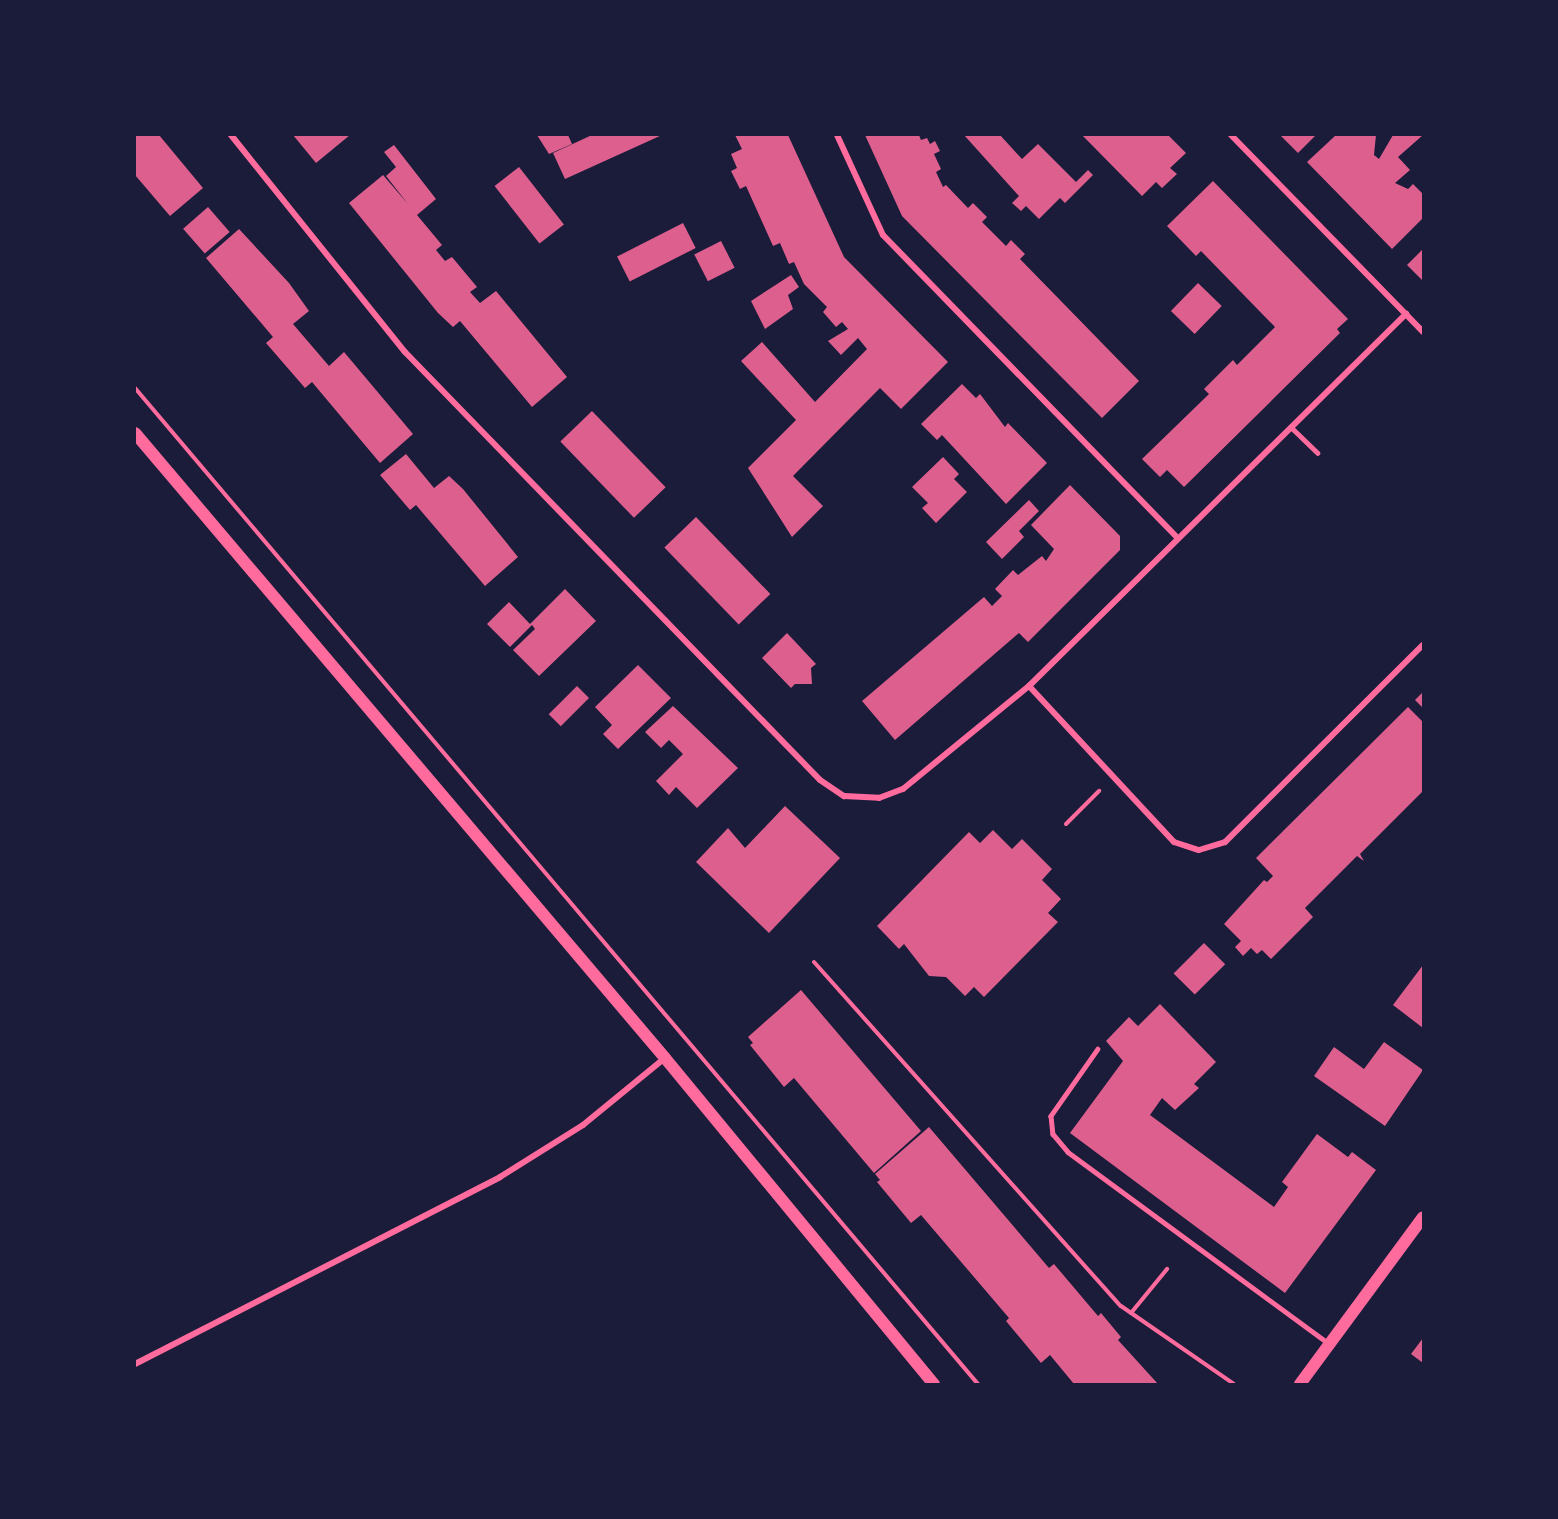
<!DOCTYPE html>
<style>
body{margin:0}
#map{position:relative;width:1558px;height:1519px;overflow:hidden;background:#1b1b3a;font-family:"Fira Sans",sans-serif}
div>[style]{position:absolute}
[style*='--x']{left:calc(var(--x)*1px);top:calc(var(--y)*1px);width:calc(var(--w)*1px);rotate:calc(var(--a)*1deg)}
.building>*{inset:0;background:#dd5f8e;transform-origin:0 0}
.path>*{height:4px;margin:-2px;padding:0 2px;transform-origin:2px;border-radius:2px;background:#ff6b9d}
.service>*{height:4.5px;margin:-2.25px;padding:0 2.25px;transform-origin:2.25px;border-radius:2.25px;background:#ff6b9d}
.minor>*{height:6px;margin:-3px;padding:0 3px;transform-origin:3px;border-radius:3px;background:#ff6b9d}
.secondary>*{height:12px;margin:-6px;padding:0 6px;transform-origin:6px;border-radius:6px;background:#ff6b9d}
span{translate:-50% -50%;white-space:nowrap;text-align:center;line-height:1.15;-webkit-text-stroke:4.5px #1b1b3a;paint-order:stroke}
.frame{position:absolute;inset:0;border:136px solid #1b1b3a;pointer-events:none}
</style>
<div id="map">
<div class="building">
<div style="clip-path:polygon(135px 135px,159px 135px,203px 188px,170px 216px,135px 175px)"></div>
<div style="clip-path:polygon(293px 135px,350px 135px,316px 163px)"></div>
<div style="clip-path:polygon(537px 135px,568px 135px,572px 144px,549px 154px)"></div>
<div style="clip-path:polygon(592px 135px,662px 135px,565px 179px,553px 153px)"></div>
<div style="clip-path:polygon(735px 135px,788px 135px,844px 257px,948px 362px,901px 409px,880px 388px,793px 476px,823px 506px,792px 537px,748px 468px,796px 420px,741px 361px,762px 342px,815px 402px,867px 349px,858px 338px,841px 355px,828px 341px,848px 329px,842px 322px,836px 327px,823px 312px,827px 307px,804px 284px,794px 262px,789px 264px,780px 243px,773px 246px,746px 186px,740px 189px,731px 171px,737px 168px,731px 154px,742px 149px)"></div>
<div style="clip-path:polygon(865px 135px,919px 135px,921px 140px,927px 138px,930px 144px,935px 141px,940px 151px,934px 154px,941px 169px,936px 172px,943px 187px,946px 185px,968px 208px,973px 203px,987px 217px,982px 222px,1006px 246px,1011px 240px,1025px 254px,1020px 259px,1139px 381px,1102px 418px,902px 216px)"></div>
<div style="clip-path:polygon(964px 135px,1000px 135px,1022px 159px,1038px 144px,1076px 182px,1088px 170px,1093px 175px,1065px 203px,1060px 198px,1039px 219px,1026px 206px,1021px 211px,1012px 203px,1019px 196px)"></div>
<div style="clip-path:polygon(1082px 135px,1168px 135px,1186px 153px,1170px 168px,1177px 174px,1162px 188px,1156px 182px,1142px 196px)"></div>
<div style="clip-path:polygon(1280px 135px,1316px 135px,1298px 153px)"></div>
<div style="clip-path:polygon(1336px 135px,1376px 135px,1374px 155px,1379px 159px,1393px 135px,1423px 135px,1398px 157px,1410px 170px,1395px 183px,1408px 189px,1413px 184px,1423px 194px,1423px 218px,1392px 249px,1307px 162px)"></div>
<div style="clip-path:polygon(394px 145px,436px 199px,417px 215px,442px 245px,436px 250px,445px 261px,452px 257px,477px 287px,470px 292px,480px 303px,496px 291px,567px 377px,532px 407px,460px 321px,453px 327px,438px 313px,349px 203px,383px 175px,408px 204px,386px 176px,396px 167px,384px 152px)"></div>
<div style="left:519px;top:167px;width:73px;height:31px;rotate:52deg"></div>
<div style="clip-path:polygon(1213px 181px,1348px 319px,1337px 329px,1340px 333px,1184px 487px,1167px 470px,1160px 477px,1142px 459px,1209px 394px,1204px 389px,1233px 360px,1237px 365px,1275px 327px,1201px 251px,1196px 256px,1167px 226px)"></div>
<div style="left:208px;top:207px;width:33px;height:33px;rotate:49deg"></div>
<div style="left:683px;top:223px;width:28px;height:74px;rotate:63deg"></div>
<div style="clip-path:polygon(239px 229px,289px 283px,309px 311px,293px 324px,329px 366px,344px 352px,413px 434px,380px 463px,312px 382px,305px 388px,266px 343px,273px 337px,206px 258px)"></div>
<div style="left:721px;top:241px;width:30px;height:30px;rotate:63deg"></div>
<div style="clip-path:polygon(1423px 249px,1423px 281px,1407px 265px)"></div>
<div style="clip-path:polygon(791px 275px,799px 287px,788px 295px,793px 309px,765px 329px,751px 301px)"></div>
<div style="left:1198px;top:283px;width:33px;height:39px;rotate:44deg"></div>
<div style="clip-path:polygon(962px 384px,976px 398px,980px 394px,1005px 427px,1008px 423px,1047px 463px,1006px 504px,942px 435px,937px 440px,921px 424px)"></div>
<div style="left:592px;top:411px;width:106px;height:44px;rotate:46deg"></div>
<div style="clip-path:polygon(406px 454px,434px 488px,449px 476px,463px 489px,518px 557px,485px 586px,416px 505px,410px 510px,380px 475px)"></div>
<div style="clip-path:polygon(943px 457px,959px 474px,954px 479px,967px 492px,936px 523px,922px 508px,928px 503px,912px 487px)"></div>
<div style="clip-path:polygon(1070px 485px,1120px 536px,1120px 550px,1028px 642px,1019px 633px,895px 740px,862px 701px,984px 597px,992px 606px,1002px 596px,995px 589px,1013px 570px,1018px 575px,1042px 556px,1046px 561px,1054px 549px,1031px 525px)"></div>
<div style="clip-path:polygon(1029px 500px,1039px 511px,1019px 531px,1024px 537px,1002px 559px,986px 542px)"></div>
<div style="left:696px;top:517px;width:107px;height:44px;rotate:46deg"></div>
<div style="clip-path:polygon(565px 589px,596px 621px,539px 676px,513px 650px,535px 629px,532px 625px,510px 647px,487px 624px,509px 602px,530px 624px)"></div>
<div style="clip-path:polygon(787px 633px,816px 664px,811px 668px,812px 684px,795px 684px,791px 688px,762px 658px)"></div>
<div style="clip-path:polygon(638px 665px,671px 698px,618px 749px,603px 734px,612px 725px,595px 707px)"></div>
<div style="left:577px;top:686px;width:17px;height:40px;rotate:45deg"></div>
<div style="clip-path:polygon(1423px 692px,1423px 708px,1415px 700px)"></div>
<div style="clip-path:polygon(673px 706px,738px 768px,697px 808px,676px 787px,669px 795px,656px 781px,683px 754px,669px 740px,661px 748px,645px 732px)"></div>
<div style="clip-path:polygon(1408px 707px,1423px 722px,1423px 791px,1360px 854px,1364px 861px,1357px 856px,1305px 908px,1313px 917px,1271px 959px,1262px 950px,1257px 954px,1251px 948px,1243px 956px,1235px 947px,1241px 941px,1224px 924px,1264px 880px,1267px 882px,1273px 876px,1256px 858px)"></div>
<div style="clip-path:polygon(785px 806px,840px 858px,769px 933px,696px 862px,728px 828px,745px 848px)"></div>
<div style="clip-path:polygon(993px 830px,1012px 849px,1022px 839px,1052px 869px,1042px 880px,1061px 899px,1048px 913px,1058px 922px,984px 997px,974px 987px,965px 996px,946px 977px,929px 976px,904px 944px,899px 949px,877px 926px,969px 832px,980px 843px)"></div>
<div style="left:1204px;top:943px;width:30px;height:43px;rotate:45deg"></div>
<div style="clip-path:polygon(1423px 965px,1423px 1028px,1393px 1005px)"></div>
<div style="clip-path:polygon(801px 990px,921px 1131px,874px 1173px,794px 1078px,784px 1087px,750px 1045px,753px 1043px,748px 1037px)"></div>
<div style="clip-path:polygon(1160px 1004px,1216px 1062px,1194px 1084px,1199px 1088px,1175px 1110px,1162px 1098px,1150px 1115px,1274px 1207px,1288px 1187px,1282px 1182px,1317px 1134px,1348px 1157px,1352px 1152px,1376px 1170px,1285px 1293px,1070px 1133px,1123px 1061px,1106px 1041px,1129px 1017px,1138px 1026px)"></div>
<div style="clip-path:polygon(1384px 1042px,1423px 1070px,1385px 1126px,1314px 1076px,1334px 1047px,1364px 1069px)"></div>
<div style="clip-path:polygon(929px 1127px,1049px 1268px,1054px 1264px,1098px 1316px,1101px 1313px,1121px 1337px,1118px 1340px,1158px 1384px,1074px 1384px,1050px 1355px,1041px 1363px,1006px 1321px,1009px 1318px,921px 1215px,911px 1223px,877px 1182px,880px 1180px,875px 1174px)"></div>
<div style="clip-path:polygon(1423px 1338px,1423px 1363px,1411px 1354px)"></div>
</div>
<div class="path">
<div style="--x:135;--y:388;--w:1305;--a:49.76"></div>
<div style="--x:1066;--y:824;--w:47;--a:-45"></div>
<div style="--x:814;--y:962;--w:461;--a:48.3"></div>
<div style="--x:1121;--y:1306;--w:137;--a:34.6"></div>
<div style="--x:1131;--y:1313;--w:57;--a:-50.7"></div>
</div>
<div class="service">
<div style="--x:1291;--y:427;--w:37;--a:44"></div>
<div style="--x:1098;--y:1049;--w:82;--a:125"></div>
<div style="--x:1051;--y:1116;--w:18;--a:84"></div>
<div style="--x:1053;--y:1134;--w:23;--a:50"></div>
<div style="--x:1068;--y:1152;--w:324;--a:36.3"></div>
</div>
<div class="minor">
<div style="--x:231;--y:135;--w:278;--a:51.3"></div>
<div style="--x:405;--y:352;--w:596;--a:45.88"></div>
<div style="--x:820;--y:780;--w:29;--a:34"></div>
<div style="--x:844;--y:796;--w:35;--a:3"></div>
<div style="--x:879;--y:798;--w:26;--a:-21"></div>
<div style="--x:903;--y:789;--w:163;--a:-39.3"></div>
<div style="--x:1029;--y:686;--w:530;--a:-44.62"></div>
<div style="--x:837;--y:135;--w:110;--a:65.3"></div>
<div style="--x:883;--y:235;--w:423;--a:45.8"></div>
<div style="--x:1231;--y:135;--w:275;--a:45.7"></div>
<div style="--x:1029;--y:686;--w:213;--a:47.1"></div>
<div style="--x:1174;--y:842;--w:26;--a:18"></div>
<div style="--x:1199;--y:850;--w:27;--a:-17"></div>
<div style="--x:1225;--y:842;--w:279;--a:-44.9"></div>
<div style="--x:135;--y:1364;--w:410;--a:-27.1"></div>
<div style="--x:500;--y:1177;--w:98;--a:-32.1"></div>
<div style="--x:583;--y:1125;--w:106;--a:-39.3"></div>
</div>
<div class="secondary">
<div style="--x:135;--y:433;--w:819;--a:49.7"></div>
<div style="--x:665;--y:1058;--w:423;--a:50.5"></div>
<div style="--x:1300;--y:1384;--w:207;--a:-53.6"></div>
</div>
<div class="frame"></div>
</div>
